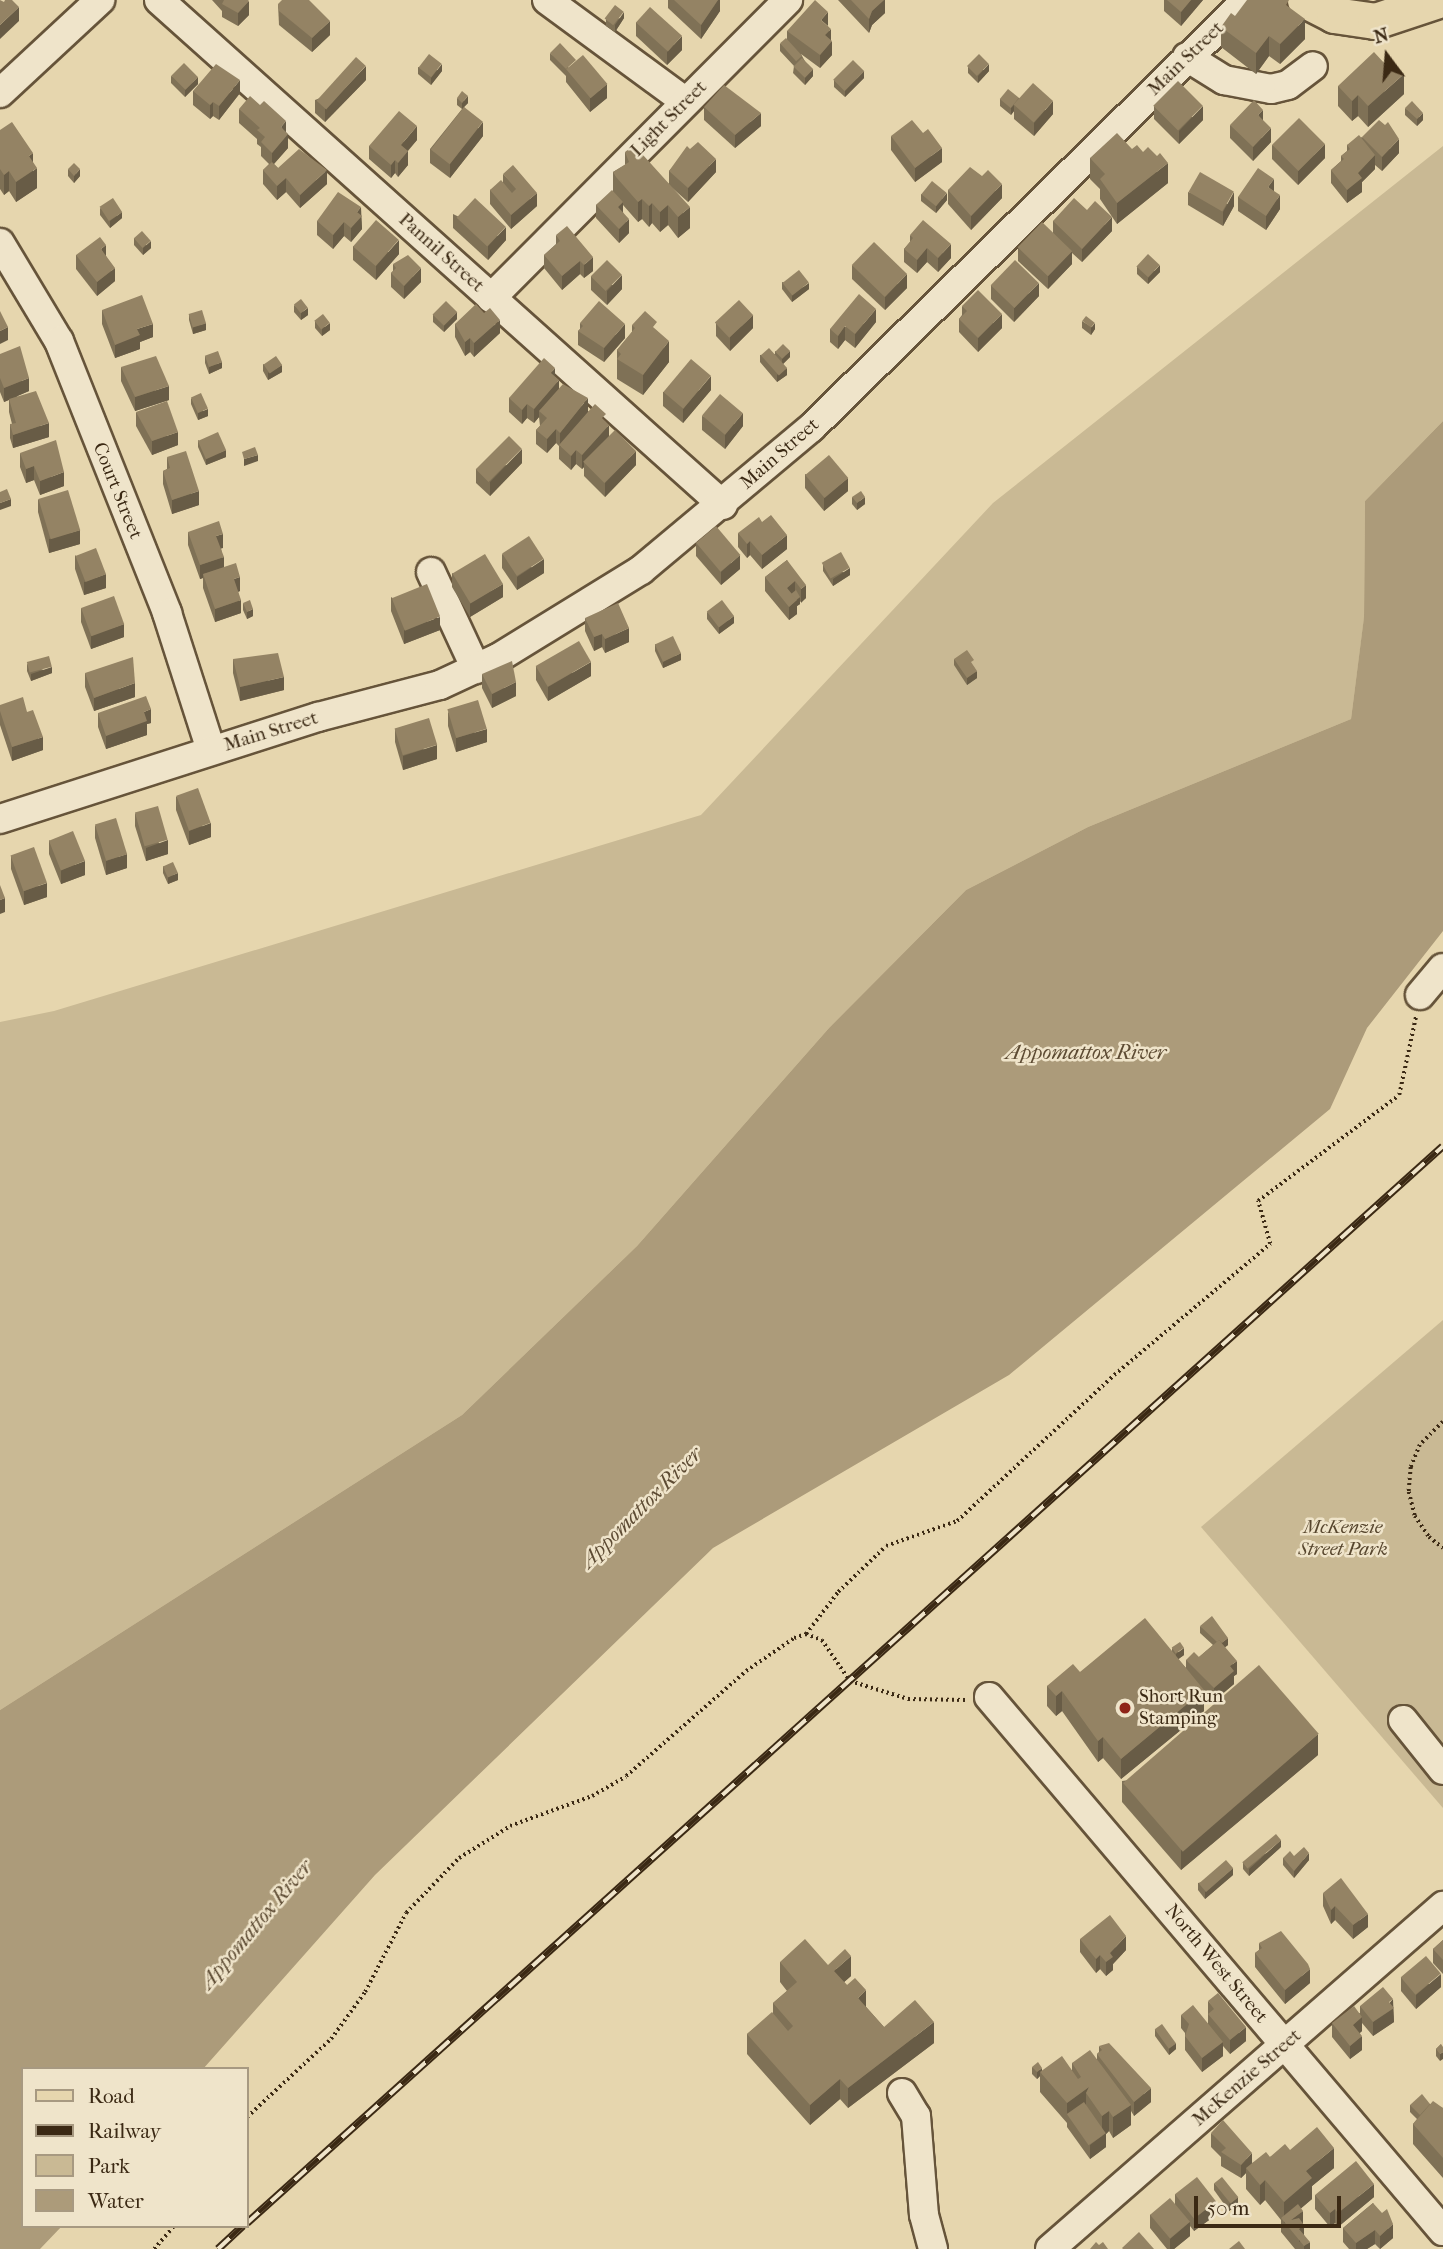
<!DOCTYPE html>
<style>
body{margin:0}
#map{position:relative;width:1443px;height:2249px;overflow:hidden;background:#e6d6ae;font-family:"IM FELL French Canon",serif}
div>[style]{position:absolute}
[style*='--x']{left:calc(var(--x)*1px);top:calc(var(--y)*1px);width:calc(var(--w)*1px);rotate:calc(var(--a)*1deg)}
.green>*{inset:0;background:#c9b994}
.water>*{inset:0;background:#ac9b7a}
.path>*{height:3.5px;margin-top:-1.75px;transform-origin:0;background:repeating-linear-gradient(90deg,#3b2914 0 2px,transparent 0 5.5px)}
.roads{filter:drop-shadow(2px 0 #66543a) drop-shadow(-2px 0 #66543a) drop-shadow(0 2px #66543a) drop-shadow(0 -2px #66543a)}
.minor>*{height:28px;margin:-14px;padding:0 14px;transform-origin:14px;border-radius:14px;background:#efe4ca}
.major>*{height:35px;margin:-17.5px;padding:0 17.5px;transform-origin:17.5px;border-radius:17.5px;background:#e6d6ae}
.rail>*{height:8px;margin-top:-4px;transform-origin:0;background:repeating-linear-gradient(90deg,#efe4ca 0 16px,#3b2914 0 32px);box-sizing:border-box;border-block:2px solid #3b2914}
.wall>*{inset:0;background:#7f7156}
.shaded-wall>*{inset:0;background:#685c46}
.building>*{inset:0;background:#948364;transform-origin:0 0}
.dots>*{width:19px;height:19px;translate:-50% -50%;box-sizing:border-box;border:4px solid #efe4ca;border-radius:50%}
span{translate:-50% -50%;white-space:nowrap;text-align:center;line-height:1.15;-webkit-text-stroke:5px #efe4ca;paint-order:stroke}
.street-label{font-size:19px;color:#3b2914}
.park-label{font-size:19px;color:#57462e;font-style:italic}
.poi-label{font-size:19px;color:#3b2914}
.left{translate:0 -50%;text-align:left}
.water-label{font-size:21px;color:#5d4b33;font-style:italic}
.legend{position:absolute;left:21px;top:2067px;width:228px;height:161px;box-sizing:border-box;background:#efe4ca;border:2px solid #a79981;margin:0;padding:9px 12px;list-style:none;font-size:21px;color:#3b2914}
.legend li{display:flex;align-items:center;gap:14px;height:35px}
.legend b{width:35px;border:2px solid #a79981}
.north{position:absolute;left:1352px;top:21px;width:70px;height:70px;-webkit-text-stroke:5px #efe4ca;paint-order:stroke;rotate:344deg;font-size:19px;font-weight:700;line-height:28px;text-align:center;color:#3b2914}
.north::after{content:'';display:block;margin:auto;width:24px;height:32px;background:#3b2914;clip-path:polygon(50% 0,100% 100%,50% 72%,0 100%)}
.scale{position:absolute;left:1194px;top:2196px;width:147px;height:32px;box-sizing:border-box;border:4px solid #3b2914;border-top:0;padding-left:9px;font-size:21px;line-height:24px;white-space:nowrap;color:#3b2914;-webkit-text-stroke:5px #efe4ca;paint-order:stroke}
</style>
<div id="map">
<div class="green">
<div style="clip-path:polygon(1443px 146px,1443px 421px,1365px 501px,1364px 618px,1351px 719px,1088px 827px,966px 890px,829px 1028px,637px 1246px,462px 1415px,0 1710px,0 1022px,54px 1011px,701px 815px,993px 503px)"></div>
<div style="clip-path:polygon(1443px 1320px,1443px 1808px,1201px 1527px)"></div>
</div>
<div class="water">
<div style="clip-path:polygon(1443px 421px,1443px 931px,1367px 1028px,1330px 1109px,1009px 1375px,713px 1548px,375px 1875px,203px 2069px,23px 2069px,23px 2226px,62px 2226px,40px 2249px,0 2249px,0 1710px,462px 1415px,637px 1246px,829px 1028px,966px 890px,1088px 827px,1351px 719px,1364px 617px,1365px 501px)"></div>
</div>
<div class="path">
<div style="--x:1443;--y:1422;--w:33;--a:135"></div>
<div style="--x:1420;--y:1445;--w:24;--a:112"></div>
<div style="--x:1411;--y:1467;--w:25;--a:95"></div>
<div style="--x:1409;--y:1492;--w:25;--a:76"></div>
<div style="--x:1415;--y:1516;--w:25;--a:56"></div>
<div style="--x:1429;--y:1537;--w:18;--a:38"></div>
<div style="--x:806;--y:1634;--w:53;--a:-52.7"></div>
<div style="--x:838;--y:1592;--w:66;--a:-43.8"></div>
<div style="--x:886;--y:1546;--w:75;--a:-19.4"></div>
<div style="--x:957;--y:1521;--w:214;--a:-42.9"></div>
<div style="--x:1114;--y:1375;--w:204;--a:-40"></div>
<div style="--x:1270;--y:1244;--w:45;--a:-105.6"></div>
<div style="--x:1258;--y:1201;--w:176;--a:-36.9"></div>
<div style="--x:1399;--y:1095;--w:81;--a:-77.9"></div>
<div style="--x:247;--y:2117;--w:115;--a:-42.9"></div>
<div style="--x:331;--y:2039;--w:58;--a:-54.1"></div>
<div style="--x:365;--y:1992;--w:89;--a:-62.6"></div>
<div style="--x:406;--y:1913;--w:76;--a:-46.1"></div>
<div style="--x:459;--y:1858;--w:60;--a:-32.1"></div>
<div style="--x:510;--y:1826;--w:87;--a:-20.1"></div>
<div style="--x:592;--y:1796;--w:39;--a:-30"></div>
<div style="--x:626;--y:1776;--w:159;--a:-41.2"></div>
<div style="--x:746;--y:1671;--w:58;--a:-34.5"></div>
<div style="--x:794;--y:1638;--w:13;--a:-18"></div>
<div style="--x:806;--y:1634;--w:17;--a:21"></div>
<div style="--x:822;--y:1640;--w:50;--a:55.7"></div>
<div style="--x:850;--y:1681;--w:61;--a:17.2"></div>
<div style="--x:908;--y:1699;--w:58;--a:1"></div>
<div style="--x:154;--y:2249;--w:30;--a:-49"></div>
</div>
<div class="roads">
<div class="minor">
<div style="--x:159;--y:0;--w:757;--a:41.84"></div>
<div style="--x:547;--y:0;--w:172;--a:36.3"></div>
<div style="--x:1187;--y:57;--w:44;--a:31.9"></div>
<div style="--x:1224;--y:80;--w:48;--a:10.8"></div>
<div style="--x:1271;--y:89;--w:17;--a:-13"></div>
<div style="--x:1288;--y:85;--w:31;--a:-37"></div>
<div style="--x:0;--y:93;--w:137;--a:-42.9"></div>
<div style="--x:0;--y:243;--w:114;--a:59"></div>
<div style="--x:59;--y:341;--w:293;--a:68.3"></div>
<div style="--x:167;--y:613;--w:144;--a:72.2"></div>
<div style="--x:491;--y:298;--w:421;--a:-45.1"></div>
<div style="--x:431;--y:572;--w:107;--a:65.1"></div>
<div style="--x:0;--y:819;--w:334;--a:-17.8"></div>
<div style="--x:318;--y:717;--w:126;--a:-14.7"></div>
<div style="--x:440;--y:685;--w:64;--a:-25"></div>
<div style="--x:498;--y:658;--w:168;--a:-31.6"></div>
<div style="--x:641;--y:570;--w:222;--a:-39.9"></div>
<div style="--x:811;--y:428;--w:611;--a:-44.47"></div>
<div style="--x:1420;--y:995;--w:35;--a:-50"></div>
<div style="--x:989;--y:1697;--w:701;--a:49.63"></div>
<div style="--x:1403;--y:1720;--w:64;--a:51.3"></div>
<div style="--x:902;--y:2093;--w:27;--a:59"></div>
<div style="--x:916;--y:2116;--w:99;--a:85.4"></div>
<div style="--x:924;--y:2215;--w:35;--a:75"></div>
<div style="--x:1050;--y:2249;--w:522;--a:-41.11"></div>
</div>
<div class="major">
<div style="--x:1305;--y:0;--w:33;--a:27"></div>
<div style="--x:1334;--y:15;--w:41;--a:8.3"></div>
<div style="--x:1375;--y:21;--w:66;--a:-18.4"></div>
</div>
</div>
<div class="rail">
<div style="--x:247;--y:2223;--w:1609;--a:-42"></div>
<div style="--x:218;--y:2249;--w:34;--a:-43"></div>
</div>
<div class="wall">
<div style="clip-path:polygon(212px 0,248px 0,249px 15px,238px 26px,222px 17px,222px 11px)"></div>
<div style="clip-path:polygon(668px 0,720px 0,720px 11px,701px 39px,668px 8px)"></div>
<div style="clip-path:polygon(838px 0,885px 0,885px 13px,872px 25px,869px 33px)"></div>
<div style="clip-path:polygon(1164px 0,1203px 0,1181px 26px,1164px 11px)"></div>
<div style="clip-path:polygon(278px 4px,330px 35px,312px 52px,279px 25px)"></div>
<div style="clip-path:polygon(1289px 8px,1305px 39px,1280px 64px,1269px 56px,1256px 74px,1221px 47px,1221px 27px,1235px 16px)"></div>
<div style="clip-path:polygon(624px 18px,615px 32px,606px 26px,606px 19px)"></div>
<div style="clip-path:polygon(636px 22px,682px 50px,667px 65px,636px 36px)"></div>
<div style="clip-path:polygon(828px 26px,831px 40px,832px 55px,820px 68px,801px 54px,813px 76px,805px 85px,793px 73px,794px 66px,780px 51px,780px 44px,787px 40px,787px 31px)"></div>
<div style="clip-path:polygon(550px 53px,607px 98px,590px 112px,566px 82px,566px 76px,550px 60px)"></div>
<div style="clip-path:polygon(418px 67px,442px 71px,431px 85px,418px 74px)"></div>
<div style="clip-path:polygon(968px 67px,989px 71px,978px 83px,968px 73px)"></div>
<div style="clip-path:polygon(171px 76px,198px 84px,185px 97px,171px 83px)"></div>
<div style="clip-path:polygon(864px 78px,845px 97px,834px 87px,834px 80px)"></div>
<div style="clip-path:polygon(366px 80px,325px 122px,315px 113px,315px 100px)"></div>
<div style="clip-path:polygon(1338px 86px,1404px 94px,1368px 127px,1358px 116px,1352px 121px,1338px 106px)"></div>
<div style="clip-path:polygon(193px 91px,240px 93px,219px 120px,213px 116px,210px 119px,193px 105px)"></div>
<div style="clip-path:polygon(457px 98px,468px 103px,464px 107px,483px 136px,450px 178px,430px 163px,430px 149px,462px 109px,457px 105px)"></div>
<div style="clip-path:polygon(1019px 98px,1053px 114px,1034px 136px,1014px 119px,1014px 111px,1011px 115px,1000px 106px,1000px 99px)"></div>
<div style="clip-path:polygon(1154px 106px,1203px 120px,1179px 144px,1154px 119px)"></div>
<div style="clip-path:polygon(704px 107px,761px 126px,735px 148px,704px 120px)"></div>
<div style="clip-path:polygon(1405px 108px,1423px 120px,1417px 126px,1405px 115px)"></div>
<div style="clip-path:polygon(239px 109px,286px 132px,288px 148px,274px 164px,278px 168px,327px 184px,300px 208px,286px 192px,277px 200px,263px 184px,263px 170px,269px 164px,261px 156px,261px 147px,257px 144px,257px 139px,239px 123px)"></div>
<div style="clip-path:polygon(1230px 125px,1271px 142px,1253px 161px,1230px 138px)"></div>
<div style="clip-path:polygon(0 130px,37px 188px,16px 202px,9px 191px,4px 195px,0 189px)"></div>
<div style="clip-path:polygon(891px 136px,942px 162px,915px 182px,891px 150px)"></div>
<div style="clip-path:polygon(1362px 137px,1399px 153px,1382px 171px,1375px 165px,1375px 169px,1362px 182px,1362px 192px,1347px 203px,1331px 183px,1331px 170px,1341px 161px,1341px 156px,1347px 151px,1347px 145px)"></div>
<div style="clip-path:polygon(417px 140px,408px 151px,408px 165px,398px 177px,395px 173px,391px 178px,369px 159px,369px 146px)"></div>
<div style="clip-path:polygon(1272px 145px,1325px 158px,1298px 185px,1272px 159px)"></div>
<div style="clip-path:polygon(690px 149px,716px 172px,688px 202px,669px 185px,690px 228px,678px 238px,668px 225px,660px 232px,652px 223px,649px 227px,642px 219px,638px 222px,623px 205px,623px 212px,629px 233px,619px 243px,596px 218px,596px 205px,613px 191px,613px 172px,625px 165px,625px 152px,669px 184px,669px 171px)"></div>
<div style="clip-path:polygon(1132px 149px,1168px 183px,1117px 224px,1100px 199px,1100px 189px,1090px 179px,1090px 158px)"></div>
<div style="clip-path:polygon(68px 169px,80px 176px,74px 183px,68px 176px)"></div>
<div style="clip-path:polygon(503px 174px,537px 206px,511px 229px,490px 204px,490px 190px,503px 182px)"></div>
<div style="clip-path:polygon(982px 176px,1002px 198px,971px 230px,948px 204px,948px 190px)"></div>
<div style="clip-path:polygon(1188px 192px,1234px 206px,1223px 226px,1188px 205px)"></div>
<div style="clip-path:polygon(1274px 192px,1280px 209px,1266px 230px,1238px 211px,1238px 197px)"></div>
<div style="clip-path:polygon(921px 194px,947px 200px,936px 213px,921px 201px)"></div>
<div style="clip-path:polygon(100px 208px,122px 218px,110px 228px,100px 215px)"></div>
<div style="clip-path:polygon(1087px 210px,1112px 231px,1082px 262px,1072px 253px,1072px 264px,1048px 289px,1018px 261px,1018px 247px,1053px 233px,1053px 221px)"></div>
<div style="clip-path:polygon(453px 214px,506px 240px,488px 260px,453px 228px)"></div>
<div style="clip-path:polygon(361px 215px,362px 229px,351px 242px,344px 236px,333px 249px,317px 235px,317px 221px)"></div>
<div style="clip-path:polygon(556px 235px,593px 271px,584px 278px,580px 274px,562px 290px,544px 268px,544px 255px,556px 244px)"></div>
<div style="clip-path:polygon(910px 235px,951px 258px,938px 272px,927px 262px,917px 273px,904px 262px,904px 249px,910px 242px)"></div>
<div style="clip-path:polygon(134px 238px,151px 248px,143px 255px,134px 245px)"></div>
<div style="clip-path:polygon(353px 246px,399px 254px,376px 280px,353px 260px)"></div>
<div style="clip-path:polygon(76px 255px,106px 256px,115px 281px,97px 296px,76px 269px)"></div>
<div style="clip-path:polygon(393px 264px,421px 282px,404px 299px,391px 287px,391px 273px,393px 271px)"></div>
<div style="clip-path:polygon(852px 265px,907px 288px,885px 310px,852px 279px)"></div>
<div style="clip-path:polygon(1137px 267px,1160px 272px,1148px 284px,1137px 274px)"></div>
<div style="clip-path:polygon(591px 276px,622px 289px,607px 305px,591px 290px)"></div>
<div style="clip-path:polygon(782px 282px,809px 289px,792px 302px,782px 289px)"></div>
<div style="clip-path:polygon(991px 285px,1039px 296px,1014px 322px,991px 299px)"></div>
<div style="clip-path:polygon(294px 305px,308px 315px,301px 320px,294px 312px)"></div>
<div style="clip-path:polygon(962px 306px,1002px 328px,978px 352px,959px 332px,959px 319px,962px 315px)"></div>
<div style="clip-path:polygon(102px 310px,153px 337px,140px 342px,140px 349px,115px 358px,102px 324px)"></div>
<div style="clip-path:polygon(484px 313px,500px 333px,474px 357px,470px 352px,465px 356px,455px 337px,455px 324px)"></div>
<div style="clip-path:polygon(189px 314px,206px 330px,193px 334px,189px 320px)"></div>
<div style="clip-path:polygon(433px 315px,457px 319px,444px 332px,433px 322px)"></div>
<div style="clip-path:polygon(315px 321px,330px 330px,322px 336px,315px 328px)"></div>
<div style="clip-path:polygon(1082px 321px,1095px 329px,1091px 335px,1082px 328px)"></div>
<div style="clip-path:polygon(876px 322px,855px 348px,845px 340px,838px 349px,830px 342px,830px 329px)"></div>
<div style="clip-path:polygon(580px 323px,625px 338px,604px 362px,578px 345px,578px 331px,580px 329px)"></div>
<div style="clip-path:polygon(716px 323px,753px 328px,730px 351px,716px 336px)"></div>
<div style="clip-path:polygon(632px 325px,657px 331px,669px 362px,643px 395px,617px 379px,617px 350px,632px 332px)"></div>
<div style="clip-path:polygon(775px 351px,790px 357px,783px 364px,787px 375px,777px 382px,760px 362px,760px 355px,775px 354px)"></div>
<div style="clip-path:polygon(0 354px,29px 391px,17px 396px,49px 437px,13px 448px,10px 438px,10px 424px,12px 424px,9px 412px,9px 400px,4px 402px,0 392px)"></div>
<div style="clip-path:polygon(205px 356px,222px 368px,209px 374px,205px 363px)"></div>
<div style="clip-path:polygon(263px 364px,282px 372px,268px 380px,263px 371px)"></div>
<div style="clip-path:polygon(121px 367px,169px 400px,135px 411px,121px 381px)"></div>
<div style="clip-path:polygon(555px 377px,559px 389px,588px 411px,606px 422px,609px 437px,636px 465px,605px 497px,584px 476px,584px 467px,582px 469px,576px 464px,571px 470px,559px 459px,559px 446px,556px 443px,547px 453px,536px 444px,536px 430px,540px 426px,539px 417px,534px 423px,527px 418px,522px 424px,509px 412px,509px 398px)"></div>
<div style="clip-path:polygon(711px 390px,683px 423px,663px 406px,663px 392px)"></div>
<div style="clip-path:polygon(191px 398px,208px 416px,198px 420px,191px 404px)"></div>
<div style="clip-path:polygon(136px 412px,178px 445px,152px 455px,136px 426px)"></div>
<div style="clip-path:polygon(702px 416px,743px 426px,725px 449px,702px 430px)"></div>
<div style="clip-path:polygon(198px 440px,226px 457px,206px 465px,198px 447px)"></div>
<div style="clip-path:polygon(20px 453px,64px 486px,40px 495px,34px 480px,26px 483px,20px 467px)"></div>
<div style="clip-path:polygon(167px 457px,199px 505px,172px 514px,163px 484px,163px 471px,167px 469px)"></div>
<div style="clip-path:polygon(522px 463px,490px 496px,476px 483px,476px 469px)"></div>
<div style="clip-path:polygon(805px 474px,848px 491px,824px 511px,805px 488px)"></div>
<div style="clip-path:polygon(852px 497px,865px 504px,857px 510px,852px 504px)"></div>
<div style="clip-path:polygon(38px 499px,80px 544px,49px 553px,38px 512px)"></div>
<div style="clip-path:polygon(188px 532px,223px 548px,221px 548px,224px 567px,240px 591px,238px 592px,241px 613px,215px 622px,203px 588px,203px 578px,200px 579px,188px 545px)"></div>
<div style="clip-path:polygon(738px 533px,787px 549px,762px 569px,750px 555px,747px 558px,738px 547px)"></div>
<div style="clip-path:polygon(696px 542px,740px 569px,721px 585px,696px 556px)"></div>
<div style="clip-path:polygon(502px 554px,544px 573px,517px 590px,502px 568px)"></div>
<div style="clip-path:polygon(75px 555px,106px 588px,84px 595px,75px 569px)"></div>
<div style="clip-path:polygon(787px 560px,806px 598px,800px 602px,800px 604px,797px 606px,797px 614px,789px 620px,765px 591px,765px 577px)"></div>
<div style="clip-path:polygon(823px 564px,850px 575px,833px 586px,823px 571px)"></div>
<div style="clip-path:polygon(452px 573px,503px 597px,470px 617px,452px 587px)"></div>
<div style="clip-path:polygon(391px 597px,440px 630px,404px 644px,391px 611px)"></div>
<div style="clip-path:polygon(243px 603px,253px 616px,247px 619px,243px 610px)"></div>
<div style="clip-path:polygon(81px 608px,124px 637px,91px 649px,81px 622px)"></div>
<div style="clip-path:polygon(707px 612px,734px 623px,719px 634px,707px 619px)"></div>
<div style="clip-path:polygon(585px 618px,629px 642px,605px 653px,602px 647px,594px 651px,585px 631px)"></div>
<div style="clip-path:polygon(655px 644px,681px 660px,663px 668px,655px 651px)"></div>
<div style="clip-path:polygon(233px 659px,284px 690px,240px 701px,233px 673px)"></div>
<div style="clip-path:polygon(954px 659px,974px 667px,977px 678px,967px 685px,954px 665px)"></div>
<div style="clip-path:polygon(27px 664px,52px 673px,31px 681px,27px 671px)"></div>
<div style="clip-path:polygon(536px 666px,591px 676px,548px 701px,536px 680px)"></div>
<div style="clip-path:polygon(85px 673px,135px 697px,94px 711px,85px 687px)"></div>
<div style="clip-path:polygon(482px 674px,516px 696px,492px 708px,482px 688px)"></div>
<div style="clip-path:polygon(0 705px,27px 712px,43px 750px,12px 761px,0 725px)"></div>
<div style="clip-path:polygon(448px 712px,487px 742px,456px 752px,448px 726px)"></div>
<div style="clip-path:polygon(98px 713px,151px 723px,147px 724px,147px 735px,106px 749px,98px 727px)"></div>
<div style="clip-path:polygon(395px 729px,437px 759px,403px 770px,395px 742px)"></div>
<div style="clip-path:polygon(176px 796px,211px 837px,189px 845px,176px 810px)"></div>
<div style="clip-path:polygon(135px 813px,168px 854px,146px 861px,135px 826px)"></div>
<div style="clip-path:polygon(95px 825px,127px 868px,106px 875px,95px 838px)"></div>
<div style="clip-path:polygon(49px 840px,85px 875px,61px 884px,49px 854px)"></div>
<div style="clip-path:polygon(11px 856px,47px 897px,24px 905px,11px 869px)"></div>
<div style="clip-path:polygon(163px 866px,178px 880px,168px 884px,163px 873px)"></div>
<div style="clip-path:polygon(1200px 1626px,1228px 1645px,1225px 1647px,1237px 1674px,1234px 1676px,1234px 1684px,1214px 1701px,1204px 1691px,1204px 1711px,1121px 1779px,1103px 1758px,1098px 1762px,1062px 1711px,1056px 1716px,1047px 1706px,1047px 1686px,1080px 1672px,1172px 1652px,1172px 1648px,1184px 1655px,1178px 1659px,1186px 1668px,1186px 1660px,1199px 1657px,1213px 1645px,1200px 1633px)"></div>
<div style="clip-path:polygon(1318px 1755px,1181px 1870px,1122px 1802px,1122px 1781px)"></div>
<div style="clip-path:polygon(1281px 1847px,1249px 1876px,1243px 1869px,1243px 1863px)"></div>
<div style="clip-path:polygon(1283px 1858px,1309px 1860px,1294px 1878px,1283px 1865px)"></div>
<div style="clip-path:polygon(1233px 1875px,1205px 1899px,1198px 1890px,1198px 1883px)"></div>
<div style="clip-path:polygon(1323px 1893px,1368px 1927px,1353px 1939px,1335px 1920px,1331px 1924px,1323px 1906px)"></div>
<div style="clip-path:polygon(1080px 1939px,1126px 1950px,1113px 1964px,1113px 1970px,1106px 1976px,1100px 1969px,1096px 1973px,1080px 1952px)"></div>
<div style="clip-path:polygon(1443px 1940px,1443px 1974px,1433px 1963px,1433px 1949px)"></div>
<div style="clip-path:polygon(1259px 1943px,1310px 1983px,1285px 2004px,1255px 1967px,1255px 1953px,1259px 1950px)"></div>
<div style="clip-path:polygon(780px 1962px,828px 1965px,851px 1976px,844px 1982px,884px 2027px,934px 2043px,848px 2108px,840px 2099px,810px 2125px,747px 2054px,747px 2034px,773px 2013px,773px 2003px,787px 1991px,780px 1982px)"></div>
<div style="clip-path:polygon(1401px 1977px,1441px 1987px,1416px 2009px,1401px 1991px)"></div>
<div style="clip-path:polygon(1208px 2001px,1246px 2041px,1230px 2054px,1223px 2046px,1223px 2056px,1202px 2072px,1185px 2050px,1185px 2033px,1181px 2028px,1181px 2015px,1208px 2024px)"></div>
<div style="clip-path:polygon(1360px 2006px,1393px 2007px,1394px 2022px,1373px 2036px,1362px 2023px,1362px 2031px,1360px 2033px,1362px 2050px,1350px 2059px,1332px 2037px,1332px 2023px,1360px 2013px)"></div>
<div style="clip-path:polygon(1155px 2029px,1176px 2049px,1169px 2055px,1155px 2036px)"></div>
<div style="clip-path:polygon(1441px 2044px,1440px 2061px,1436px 2056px,1436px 2049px)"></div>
<div style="clip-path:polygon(1099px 2046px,1151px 2102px,1134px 2116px,1131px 2111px,1131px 2125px,1113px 2138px,1109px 2131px,1106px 2134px,1106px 2147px,1090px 2159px,1067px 2127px,1067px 2123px,1040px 2092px,1040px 2076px,1037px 2079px,1032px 2074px,1032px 2067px,1042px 2071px,1072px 2070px,1072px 2063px,1097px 2059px,1097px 2054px,1099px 2052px)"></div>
<div style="clip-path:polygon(1430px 2104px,1443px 2108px,1443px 2178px,1413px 2144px,1413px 2124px,1417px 2119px,1410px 2112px,1410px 2105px)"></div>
<div style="clip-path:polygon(1211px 2133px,1252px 2163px,1290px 2150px,1334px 2168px,1312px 2186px,1312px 2199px,1301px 2208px,1304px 2235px,1310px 2249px,1295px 2249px,1281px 2232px,1281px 2220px,1265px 2200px,1260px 2205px,1246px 2189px,1246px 2173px,1241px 2178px,1221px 2166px,1221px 2157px,1211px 2147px)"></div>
<div style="clip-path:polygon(1214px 2183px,1238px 2204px,1229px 2211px,1214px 2190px)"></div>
<div style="clip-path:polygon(1175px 2194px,1216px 2215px,1194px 2231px,1190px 2226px,1190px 2236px,1174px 2249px,1167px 2249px,1150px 2228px,1150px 2215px,1175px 2204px)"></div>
<div style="clip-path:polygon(1315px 2195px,1374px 2197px,1338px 2227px,1335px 2223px,1330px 2227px,1315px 2209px)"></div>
<div style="clip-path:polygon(1373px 2203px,1393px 2238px,1380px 2249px,1375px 2244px,1367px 2249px,1349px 2249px,1343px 2242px,1343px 2228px)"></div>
</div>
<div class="shaded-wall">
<div style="clip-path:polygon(718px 0,720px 0,720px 11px,701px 39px,701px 25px)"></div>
<div style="clip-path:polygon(884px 0,885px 0,885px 13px,872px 25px,869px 33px,869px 19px,872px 11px)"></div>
<div style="clip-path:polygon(1191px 0,1203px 0,1181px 26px,1181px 12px)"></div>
<div style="clip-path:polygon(249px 1px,249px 15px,238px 26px,238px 13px)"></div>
<div style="clip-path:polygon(19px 7px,19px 21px,0 39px,0 25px)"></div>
<div style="clip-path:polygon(624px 12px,624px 18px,615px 32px,615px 25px)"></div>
<div style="clip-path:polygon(828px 12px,828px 26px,821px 20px)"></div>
<div style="clip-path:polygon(1305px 19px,1305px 39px,1280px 64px,1280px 44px)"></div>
<div style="clip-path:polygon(330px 21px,330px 35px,312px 52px,312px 38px)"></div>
<div style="clip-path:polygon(831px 29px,831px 43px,825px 35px)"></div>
<div style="clip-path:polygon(682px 36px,682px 50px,667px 65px,667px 52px)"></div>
<div style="clip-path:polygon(1269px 36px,1269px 56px,1256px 74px,1256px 53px)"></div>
<div style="clip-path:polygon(832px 41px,832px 55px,820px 68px,820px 55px)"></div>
<div style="clip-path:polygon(442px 64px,442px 71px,431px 85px,431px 78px)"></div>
<div style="clip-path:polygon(989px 64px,989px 71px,978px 83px,978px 76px)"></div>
<div style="clip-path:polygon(366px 66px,366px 80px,325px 122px,325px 109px)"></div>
<div style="clip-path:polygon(813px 69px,813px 76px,805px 85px,805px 78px)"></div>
<div style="clip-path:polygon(864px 71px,864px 78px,845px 97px,845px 91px)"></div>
<div style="clip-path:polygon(1404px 74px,1404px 94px,1368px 127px,1368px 106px)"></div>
<div style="clip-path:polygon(198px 77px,198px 84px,185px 97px,185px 90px)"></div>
<div style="clip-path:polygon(240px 80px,240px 93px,219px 120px,219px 106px)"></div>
<div style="clip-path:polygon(607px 84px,607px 98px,590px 112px,590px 98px)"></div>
<div style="clip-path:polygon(1358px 95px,1358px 116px,1352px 121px,1352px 101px)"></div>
<div style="clip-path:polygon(468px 96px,468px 103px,462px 109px,462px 103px)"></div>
<div style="clip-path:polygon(1053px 101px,1053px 114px,1034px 136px,1034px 123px)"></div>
<div style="clip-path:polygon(213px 102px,213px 116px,210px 119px,210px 105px)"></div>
<div style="clip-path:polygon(1014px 105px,1014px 111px,1011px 115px,1011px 108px)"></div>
<div style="clip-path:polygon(1203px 106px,1203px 120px,1179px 144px,1179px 131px)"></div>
<div style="clip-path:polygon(1263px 110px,1263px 123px,1258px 115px)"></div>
<div style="clip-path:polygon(761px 113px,761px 126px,735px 148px,735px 135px)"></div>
<div style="clip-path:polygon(1423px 113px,1423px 120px,1417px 126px,1417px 119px)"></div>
<div style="clip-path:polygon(286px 121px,286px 135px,281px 127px)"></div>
<div style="clip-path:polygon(483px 122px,483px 136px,450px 178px,450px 164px)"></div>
<div style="clip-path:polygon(417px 126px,417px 140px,401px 158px,401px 145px)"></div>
<div style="clip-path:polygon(1271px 128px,1271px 142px,1253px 161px,1253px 147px)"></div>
<div style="clip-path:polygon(288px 134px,288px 148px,272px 166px,272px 153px)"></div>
<div style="clip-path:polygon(1399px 139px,1399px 153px,1382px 171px,1382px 157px)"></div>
<div style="clip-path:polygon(1325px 144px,1325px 158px,1298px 185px,1298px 171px)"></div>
<div style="clip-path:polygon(942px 148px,942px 162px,915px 182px,915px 168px)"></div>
<div style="clip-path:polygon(408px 151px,408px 165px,398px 177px,398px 163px)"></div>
<div style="clip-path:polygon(33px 153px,33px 171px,37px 168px,37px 188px,16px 202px,16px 182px,29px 156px)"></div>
<div style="clip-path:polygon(1375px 155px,1375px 169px,1362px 182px,1362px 192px,1347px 203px,1347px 190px,1358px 173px)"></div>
<div style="clip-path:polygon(716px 159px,716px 172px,688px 202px,688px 188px)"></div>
<div style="clip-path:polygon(395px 160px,395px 173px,391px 178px,391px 165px)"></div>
<div style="clip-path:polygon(1168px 163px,1168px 183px,1117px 224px,1117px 203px)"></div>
<div style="clip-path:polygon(80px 169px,80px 176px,74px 183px,74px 176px)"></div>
<div style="clip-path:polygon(327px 170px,327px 184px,300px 208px,300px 195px)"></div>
<div style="clip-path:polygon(9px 171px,9px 191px,4px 195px,4px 175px)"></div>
<div style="clip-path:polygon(286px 178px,286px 192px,277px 200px,277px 186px)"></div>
<div style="clip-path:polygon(1274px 179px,1274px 192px,1268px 187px)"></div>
<div style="clip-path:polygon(1002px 184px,1002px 198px,971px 230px,971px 216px)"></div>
<div style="clip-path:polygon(1234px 192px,1234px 206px,1223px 226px,1223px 212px)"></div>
<div style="clip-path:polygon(537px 193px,537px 206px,511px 229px,511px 215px)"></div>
<div style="clip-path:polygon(947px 193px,947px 200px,936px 213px,936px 206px)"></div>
<div style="clip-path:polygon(1280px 195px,1280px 209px,1266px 230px,1266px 216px)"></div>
<div style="clip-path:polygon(642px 199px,642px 219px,638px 222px,638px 202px)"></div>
<div style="clip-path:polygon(623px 202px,623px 215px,618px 207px)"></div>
<div style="clip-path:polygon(652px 203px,652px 223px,649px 227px,649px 206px)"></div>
<div style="clip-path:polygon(668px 205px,668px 225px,660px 232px,660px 212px)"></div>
<div style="clip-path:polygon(361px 207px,362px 229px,351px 242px,351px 228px,357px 212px)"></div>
<div style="clip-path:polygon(690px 207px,690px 228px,678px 238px,678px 217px)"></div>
<div style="clip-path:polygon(122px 212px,122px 218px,110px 228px,110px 221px)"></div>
<div style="clip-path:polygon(1112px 217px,1112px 231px,1082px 262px,1082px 249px)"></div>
<div style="clip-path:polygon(629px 219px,629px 233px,619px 243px,619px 229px)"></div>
<div style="clip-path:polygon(344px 222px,344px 236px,333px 249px,333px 235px)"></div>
<div style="clip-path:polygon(506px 227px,506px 240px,488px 260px,488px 246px)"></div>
<div style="clip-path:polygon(399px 240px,399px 254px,376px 280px,376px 266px)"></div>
<div style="clip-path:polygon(151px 241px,151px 248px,143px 255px,143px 248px)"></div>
<div style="clip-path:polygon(951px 244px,951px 258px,938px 272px,938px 258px)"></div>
<div style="clip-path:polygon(106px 245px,106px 259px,101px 249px)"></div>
<div style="clip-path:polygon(927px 248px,927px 262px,917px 273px,917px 260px)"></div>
<div style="clip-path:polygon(1072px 251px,1072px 264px,1048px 289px,1048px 276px)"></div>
<div style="clip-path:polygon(593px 257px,593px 271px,584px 278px,584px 265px)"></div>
<div style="clip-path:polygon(580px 261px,580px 274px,562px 290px,562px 276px)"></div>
<div style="clip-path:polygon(1160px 265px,1160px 272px,1148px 284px,1148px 278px)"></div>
<div style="clip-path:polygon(115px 268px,115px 281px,97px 296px,97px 282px)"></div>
<div style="clip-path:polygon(421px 268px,421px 282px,404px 299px,404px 286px)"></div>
<div style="clip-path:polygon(907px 274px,907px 288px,885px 310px,885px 297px)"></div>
<div style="clip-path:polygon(622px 275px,622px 289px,607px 305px,607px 291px)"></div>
<div style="clip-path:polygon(809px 283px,809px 289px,792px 302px,792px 295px)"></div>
<div style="clip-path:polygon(1039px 283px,1039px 296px,1014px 322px,1014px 308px)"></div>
<div style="clip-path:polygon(308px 308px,308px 315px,301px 320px,301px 313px)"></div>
<div style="clip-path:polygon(876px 309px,876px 322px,855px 348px,855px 334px)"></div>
<div style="clip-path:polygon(457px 312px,457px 319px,444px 332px,444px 325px)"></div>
<div style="clip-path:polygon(1002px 314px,1002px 328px,978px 352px,978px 338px)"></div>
<div style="clip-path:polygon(753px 315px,753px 328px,730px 351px,730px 337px)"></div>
<div style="clip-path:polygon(500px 320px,500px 333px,474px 357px,474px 343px)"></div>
<div style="clip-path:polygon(206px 323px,206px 330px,193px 334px,193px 327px)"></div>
<div style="clip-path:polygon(330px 323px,330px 330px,322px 336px,322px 329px)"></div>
<div style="clip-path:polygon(1095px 323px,1095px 329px,1091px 335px,1091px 328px)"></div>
<div style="clip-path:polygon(153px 324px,153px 337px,140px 342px,140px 349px,115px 358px,115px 345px,137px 329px)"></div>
<div style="clip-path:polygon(625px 324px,625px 338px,604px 362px,604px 348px)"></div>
<div style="clip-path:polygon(845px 326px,845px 340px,838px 349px,838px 336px)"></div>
<div style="clip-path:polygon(8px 327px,8px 340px,0 344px,0 331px)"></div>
<div style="clip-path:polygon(470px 338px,470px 352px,465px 356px,465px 342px)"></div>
<div style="clip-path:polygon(669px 341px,669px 362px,643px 395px,643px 375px)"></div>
<div style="clip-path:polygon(790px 351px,790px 357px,782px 365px,782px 358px)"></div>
<div style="clip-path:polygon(222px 362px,222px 368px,209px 374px,209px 367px)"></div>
<div style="clip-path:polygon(282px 365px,282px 372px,268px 380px,268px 373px)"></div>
<div style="clip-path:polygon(555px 368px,555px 382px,551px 373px)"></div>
<div style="clip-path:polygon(787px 368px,787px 375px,777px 382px,777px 375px)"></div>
<div style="clip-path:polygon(711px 376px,711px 390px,683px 423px,683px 409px)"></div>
<div style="clip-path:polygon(29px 378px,29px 391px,4px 402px,4px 388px)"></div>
<div style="clip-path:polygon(559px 380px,559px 394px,539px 411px,539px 417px,534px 423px,534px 409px)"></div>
<div style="clip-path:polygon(169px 386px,169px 400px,135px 411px,135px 397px)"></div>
<div style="clip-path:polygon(588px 398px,588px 412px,560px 447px,560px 433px)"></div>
<div style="clip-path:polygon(527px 404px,527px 418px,522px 424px,522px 410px)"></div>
<div style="clip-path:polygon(208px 409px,208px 416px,198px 420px,198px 413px)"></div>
<div style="clip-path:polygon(743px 413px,743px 426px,725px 449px,725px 435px)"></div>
<div style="clip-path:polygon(49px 423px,49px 437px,13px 448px,13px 435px)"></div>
<div style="clip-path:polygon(609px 425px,609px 438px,584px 462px,584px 467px,582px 469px,582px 455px)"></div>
<div style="clip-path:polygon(556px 429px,556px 443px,547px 453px,547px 439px)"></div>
<div style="clip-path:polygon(178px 432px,178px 445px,152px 455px,152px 441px)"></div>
<div style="clip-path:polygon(522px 449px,522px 463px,490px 496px,490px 482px)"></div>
<div style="clip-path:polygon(226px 450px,226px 457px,206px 465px,206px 458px)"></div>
<div style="clip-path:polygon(576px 450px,576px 464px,571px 470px,571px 456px)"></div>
<div style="clip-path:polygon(636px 451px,636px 465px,605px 497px,605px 483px)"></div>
<div style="clip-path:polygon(258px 455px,258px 461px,244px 466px,244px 459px)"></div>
<div style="clip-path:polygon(34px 466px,34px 480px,26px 483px,26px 469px)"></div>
<div style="clip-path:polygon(64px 472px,64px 486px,40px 495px,40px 481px)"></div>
<div style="clip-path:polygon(848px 478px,848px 491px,824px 511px,824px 497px)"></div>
<div style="clip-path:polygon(199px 491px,199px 505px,172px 514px,172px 500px)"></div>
<div style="clip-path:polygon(865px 497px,865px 504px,857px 510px,857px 503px)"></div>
<div style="clip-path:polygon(11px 499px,11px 506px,0 510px,0 503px)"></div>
<div style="clip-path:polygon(80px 530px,80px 544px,49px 553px,49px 539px)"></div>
<div style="clip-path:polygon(223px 534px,223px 548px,216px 550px,216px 536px)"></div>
<div style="clip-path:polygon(787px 535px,787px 549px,762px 569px,762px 555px)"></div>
<div style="clip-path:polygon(750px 541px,750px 555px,747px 558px,747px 544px)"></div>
<div style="clip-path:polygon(740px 555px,740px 569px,721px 585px,721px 572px)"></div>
<div style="clip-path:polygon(224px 557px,224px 570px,203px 574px,203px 578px,200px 579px,200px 565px)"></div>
<div style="clip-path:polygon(544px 559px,544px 573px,517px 590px,517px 577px)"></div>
<div style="clip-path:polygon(850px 568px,850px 575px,833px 586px,833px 579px)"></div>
<div style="clip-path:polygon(106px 574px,106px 588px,84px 595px,84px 582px)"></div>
<div style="clip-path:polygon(240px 577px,240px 591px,234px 593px,234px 579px)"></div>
<div style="clip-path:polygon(795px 581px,795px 595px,791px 598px,787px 588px)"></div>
<div style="clip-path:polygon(503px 584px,503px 597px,470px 617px,470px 603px)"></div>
<div style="clip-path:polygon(806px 585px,806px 598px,801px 603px,801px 589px)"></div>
<div style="clip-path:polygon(800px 597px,800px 604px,797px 606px,797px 614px,789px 620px,789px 607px)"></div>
<div style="clip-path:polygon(241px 600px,241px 613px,215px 622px,215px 609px)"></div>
<div style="clip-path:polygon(253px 609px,253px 616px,247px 619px,247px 612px)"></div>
<div style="clip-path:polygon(734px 616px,734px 623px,719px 634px,719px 627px)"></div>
<div style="clip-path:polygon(440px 617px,440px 630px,404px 644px,404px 630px)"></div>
<div style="clip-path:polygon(124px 624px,124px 637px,91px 649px,91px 635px)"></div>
<div style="clip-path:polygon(629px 628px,629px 642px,605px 653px,605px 639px)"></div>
<div style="clip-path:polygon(602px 634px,602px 647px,594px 651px,594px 637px)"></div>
<div style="clip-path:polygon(681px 653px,681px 660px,663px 668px,663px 662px)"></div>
<div style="clip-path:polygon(591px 662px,591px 676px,548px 701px,548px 687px)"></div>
<div style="clip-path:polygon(52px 667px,52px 673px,31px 681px,31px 674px)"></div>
<div style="clip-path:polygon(977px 671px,977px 678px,967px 685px,967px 678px)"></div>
<div style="clip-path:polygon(284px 677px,284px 690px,240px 701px,240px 687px)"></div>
<div style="clip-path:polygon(516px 682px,516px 696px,492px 708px,492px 694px)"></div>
<div style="clip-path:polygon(135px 683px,135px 697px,94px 711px,94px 698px)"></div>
<div style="clip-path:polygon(151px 709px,151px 723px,147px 724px,147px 735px,106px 749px,106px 736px,144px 712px)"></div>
<div style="clip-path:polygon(487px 729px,487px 742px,456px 752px,456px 738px)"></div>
<div style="clip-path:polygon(43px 737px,43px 750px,12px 761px,12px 747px)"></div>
<div style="clip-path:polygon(437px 745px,437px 759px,403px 770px,403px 756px)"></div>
<div style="clip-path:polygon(211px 823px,211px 837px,189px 845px,189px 831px)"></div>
<div style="clip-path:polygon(168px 840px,168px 854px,146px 861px,146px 848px)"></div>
<div style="clip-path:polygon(127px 854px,127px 868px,106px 875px,106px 861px)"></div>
<div style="clip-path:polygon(85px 861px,85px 875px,61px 884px,61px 870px)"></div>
<div style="clip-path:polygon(178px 873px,178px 880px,168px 884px,168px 877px)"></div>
<div style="clip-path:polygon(47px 883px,47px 897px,24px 905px,24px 891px)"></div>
<div style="clip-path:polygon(5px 898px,5px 912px,0 914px,0 900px)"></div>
<div style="clip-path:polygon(1228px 1638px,1228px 1645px,1220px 1651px,1220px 1644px)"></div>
<div style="clip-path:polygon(1184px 1648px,1184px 1655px,1176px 1661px,1176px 1654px)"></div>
<div style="clip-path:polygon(1237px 1661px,1237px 1674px,1234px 1676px,1234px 1684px,1214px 1701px,1214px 1688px,1230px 1666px)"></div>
<div style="clip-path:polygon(1204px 1690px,1204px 1711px,1121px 1779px,1121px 1759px)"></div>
<div style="clip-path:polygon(1062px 1691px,1062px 1711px,1056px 1716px,1056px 1696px)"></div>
<div style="clip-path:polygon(1318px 1734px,1318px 1755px,1181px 1870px,1181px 1850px)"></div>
<div style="clip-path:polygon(1103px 1737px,1103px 1758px,1098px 1762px,1098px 1741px)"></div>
<div style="clip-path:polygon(1281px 1840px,1281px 1847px,1249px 1876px,1249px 1869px)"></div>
<div style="clip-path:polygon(1309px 1853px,1309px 1860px,1294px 1878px,1294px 1871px)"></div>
<div style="clip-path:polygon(1233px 1868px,1233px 1875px,1205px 1899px,1205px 1892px)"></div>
<div style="clip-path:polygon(1335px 1906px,1335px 1920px,1331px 1924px,1331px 1910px)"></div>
<div style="clip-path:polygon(1368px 1914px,1368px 1927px,1353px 1939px,1353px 1925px)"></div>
<div style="clip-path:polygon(1126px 1936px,1126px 1950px,1113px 1964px,1113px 1970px,1106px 1976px,1106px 1962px,1110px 1953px)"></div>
<div style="clip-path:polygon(1100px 1955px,1100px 1969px,1096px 1973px,1096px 1959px)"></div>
<div style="clip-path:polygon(851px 1956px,851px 1976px,834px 1991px,834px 1971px)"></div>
<div style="clip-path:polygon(1310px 1969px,1310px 1983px,1285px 2004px,1285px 1990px)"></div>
<div style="clip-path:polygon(1441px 1974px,1441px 1987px,1416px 2009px,1416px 1995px)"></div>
<div style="clip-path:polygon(866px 1990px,866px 2010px,858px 1998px)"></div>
<div style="clip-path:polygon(1393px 1999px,1394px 2022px,1373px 2036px,1373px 2022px)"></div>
<div style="clip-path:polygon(1362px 2017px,1362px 2031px,1353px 2038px,1353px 2025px)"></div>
<div style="clip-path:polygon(934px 2022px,934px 2043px,848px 2108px,848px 2088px)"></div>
<div style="clip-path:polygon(1246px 2027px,1246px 2041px,1230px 2054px,1230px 2040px)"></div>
<div style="clip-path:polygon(1362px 2036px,1362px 2050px,1350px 2059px,1350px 2046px)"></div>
<div style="clip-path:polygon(1223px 2042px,1223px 2056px,1202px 2072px,1202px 2058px)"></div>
<div style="clip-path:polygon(1176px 2043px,1176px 2049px,1169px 2055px,1169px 2048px)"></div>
<div style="clip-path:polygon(1443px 2052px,1443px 2059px,1440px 2061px,1440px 2054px)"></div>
<div style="clip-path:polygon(1042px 2068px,1042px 2074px,1040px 2072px,1040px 2076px,1037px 2079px,1037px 2072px)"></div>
<div style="clip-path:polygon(840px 2079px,840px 2099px,810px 2125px,810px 2105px)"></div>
<div style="clip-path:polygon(1089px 2087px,1086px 2093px,1086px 2110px,1067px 2114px,1067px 2124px,1067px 2103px)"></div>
<div style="clip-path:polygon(1151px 2088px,1151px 2102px,1134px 2116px,1134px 2102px)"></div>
<div style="clip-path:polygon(1131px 2105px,1131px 2125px,1113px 2138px,1113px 2117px)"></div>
<div style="clip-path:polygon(1109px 2111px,1109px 2131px,1106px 2134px,1106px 2147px,1090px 2159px,1090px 2145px,1102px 2136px,1102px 2116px)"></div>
<div style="clip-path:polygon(1334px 2148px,1334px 2168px,1312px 2186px,1312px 2199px,1284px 2223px,1284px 2202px,1306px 2171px)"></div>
<div style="clip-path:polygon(1252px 2153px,1252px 2167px,1246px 2168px,1246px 2173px,1241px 2178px,1241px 2165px)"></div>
<div style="clip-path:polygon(1265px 2180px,1265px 2200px,1260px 2205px,1260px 2185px)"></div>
<div style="clip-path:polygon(1374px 2184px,1374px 2197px,1338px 2227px,1338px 2213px)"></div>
<div style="clip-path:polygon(1238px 2197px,1238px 2204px,1229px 2211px,1229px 2204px)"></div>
<div style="clip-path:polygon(1216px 2201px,1216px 2215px,1194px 2231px,1194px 2218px)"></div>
<div style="clip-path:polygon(1335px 2209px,1335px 2223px,1330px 2227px,1330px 2213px)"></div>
<div style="clip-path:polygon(1303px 2211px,1303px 2224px,1291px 2220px)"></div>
<div style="clip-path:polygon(1190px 2222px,1190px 2236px,1174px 2249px,1170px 2249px,1170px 2239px)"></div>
<div style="clip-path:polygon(1393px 2224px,1393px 2238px,1380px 2249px,1380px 2236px)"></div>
<div style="clip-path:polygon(1304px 2225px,1304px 2239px,1299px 2242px,1299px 2229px)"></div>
<div style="clip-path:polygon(1375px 2230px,1375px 2244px,1367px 2249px,1356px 2249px,1356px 2243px)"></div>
<div style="clip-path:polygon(1310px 2242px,1310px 2249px,1304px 2249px,1304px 2246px)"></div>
</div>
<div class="building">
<div style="clip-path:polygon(0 0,4px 2px,5px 0,12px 0,19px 7px,0 25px)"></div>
<div style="clip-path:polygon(224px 0,248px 0,249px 1px,238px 13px,222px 4px)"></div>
<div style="clip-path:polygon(282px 0,309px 0,330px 21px,312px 38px,279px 11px,278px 4px)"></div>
<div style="clip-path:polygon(674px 0,718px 0,701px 25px)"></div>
<div style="clip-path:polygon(815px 0,828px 12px,821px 20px,831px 29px,825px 35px,832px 41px,820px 55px,787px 31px)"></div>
<div style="clip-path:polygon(851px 0,884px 0,872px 11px,869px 19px)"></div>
<div style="clip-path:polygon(1167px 0,1191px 0,1181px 12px)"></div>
<div style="clip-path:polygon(1247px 0,1289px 0,1286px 5px,1305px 19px,1280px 44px,1269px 36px,1256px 53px,1221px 27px,1231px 13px,1235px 16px)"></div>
<div style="left:615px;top:5px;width:11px;height:17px;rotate:38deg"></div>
<div style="left:650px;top:7px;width:43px;height:21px;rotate:42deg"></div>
<div style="left:786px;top:38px;width:24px;height:8px;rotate:48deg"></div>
<div style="clip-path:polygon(560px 43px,576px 60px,566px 69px,567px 70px,550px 53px)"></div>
<div style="clip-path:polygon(1374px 52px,1385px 64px,1391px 59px,1404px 74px,1368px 106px,1358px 95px,1352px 101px,1338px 86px)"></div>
<div style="left:429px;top:54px;width:16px;height:17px;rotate:38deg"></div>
<div style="left:979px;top:54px;width:14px;height:17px;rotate:45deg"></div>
<div style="left:583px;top:55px;width:38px;height:22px;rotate:50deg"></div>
<div style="left:356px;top:57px;width:13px;height:59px;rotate:42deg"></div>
<div style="left:802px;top:58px;width:16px;height:12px;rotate:45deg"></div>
<div style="left:853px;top:60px;width:16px;height:28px;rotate:45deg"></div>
<div style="left:184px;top:63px;width:20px;height:18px;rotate:45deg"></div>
<div style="clip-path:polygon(216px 64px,240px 80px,219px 106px,213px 102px,210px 105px,193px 91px)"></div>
<div style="left:1178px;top:81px;width:35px;height:35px;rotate:45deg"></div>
<div style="left:1033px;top:83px;width:27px;height:29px;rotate:42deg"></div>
<div style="clip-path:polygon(724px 85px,761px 113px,735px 135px,704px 107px)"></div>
<div style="left:1008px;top:89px;width:14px;height:13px;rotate:39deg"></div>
<div style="clip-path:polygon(462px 91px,468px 96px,462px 103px,457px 98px)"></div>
<div style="clip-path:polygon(250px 96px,260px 105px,264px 101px,286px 121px,281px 127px,288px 134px,272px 153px,261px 142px,265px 137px,257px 130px,260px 128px,239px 109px)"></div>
<div style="clip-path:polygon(1254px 100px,1263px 110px,1258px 115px,1271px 128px,1253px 147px,1230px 125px)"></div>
<div style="clip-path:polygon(1412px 101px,1423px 113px,1417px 119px,1405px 108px)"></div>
<div style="left:464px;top:107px;width:24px;height:54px;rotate:38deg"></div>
<div style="clip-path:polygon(399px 111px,417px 126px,401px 145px,408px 151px,398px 163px,395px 160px,391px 165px,369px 146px)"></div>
<div style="left:1299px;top:118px;width:37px;height:38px;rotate:45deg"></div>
<div style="clip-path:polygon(912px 120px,923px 133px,928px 129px,942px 148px,915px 168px,891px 136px)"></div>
<div style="clip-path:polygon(1379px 120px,1385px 125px,1388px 122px,1399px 139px,1382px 157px,1362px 137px)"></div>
<div style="clip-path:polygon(12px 122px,33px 153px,29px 156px,37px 168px,16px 182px,9px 171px,4px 175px,0 169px,0 130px)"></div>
<div style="clip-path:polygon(1117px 133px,1132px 149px,1137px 145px,1143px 152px,1148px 147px,1157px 156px,1160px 153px,1168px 163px,1117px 203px,1100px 179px,1105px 174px,1090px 158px)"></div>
<div style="clip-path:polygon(1359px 135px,1375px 155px,1358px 173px,1362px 178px,1347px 190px,1331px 170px,1344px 159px,1341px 156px,1350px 149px,1347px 145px)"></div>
<div style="clip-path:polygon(698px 142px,716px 159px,688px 188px,669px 171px,687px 146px,690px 149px)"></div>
<div style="clip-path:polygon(634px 145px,690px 207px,678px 217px,668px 205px,660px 212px,652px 203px,649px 206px,642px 199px,638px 202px,616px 177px,613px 172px,629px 162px,625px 152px)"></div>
<div style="clip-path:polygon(299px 149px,327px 170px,300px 195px,286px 178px,277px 186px,263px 170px,272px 162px,278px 168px)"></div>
<div style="clip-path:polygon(74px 163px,80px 169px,74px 176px,68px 169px)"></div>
<div style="clip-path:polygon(513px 165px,537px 193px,511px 215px,490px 190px,501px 180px,512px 193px,516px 189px,503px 174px)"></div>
<div style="clip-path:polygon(970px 167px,982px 176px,988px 170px,1002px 184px,971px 216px,948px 190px)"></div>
<div style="clip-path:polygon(1258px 168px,1274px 179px,1268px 187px,1280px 195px,1266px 216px,1238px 197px)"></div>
<div style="left:1200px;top:172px;width:39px;height:23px;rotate:30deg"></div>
<div style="left:932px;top:181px;width:19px;height:17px;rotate:39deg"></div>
<div style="clip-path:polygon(612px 190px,623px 202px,618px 207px,629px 219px,619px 229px,596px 205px)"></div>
<div style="clip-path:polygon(338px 192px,361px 207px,357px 212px,362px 216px,351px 228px,344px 222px,333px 235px,317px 221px)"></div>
<div style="left:113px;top:198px;width:17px;height:16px;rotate:57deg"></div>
<div style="left:475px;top:198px;width:42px;height:27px;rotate:43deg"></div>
<div style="clip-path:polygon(1074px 198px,1087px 210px,1095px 201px,1112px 217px,1082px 249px,1053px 221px)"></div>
<div style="left:376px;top:220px;width:30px;height:35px;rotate:41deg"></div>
<div style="clip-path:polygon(923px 220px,951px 244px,938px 258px,927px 248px,917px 260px,904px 249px,913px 238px,910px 235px)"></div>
<div style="left:1042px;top:222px;width:42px;height:35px;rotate:44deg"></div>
<div style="clip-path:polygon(567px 226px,593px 257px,584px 265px,580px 261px,562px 276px,544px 255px,560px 241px,556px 235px)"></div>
<div style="left:142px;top:231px;width:13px;height:11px;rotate:48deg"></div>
<div style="clip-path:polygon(100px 237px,106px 245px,101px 249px,115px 268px,97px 282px,76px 255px)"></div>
<div style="left:874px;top:242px;width:46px;height:32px;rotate:44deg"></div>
<div style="left:1148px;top:254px;width:16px;height:17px;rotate:43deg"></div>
<div style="clip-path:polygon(408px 255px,421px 268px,404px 286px,391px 273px,396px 268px,393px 264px)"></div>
<div style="left:607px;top:260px;width:21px;height:23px;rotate:45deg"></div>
<div style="left:1015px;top:260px;width:33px;height:35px;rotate:44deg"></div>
<div style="left:799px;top:270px;width:16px;height:21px;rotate:52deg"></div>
<div style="clip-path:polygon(978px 290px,1002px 314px,978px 338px,959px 319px,967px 311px,962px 306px)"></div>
<div style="clip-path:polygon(859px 294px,876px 309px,855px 334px,845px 326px,838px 336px,830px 329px)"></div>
<div style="clip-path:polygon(142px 295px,153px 324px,137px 329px,140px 335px,115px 345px,102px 310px)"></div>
<div style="left:301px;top:299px;width:11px;height:9px;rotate:52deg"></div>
<div style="left:739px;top:300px;width:21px;height:33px;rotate:47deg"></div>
<div style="left:446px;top:301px;width:16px;height:19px;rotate:45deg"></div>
<div style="clip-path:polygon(599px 301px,625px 324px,604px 348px,578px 331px,583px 326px,580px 323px)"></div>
<div style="clip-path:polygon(476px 304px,484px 313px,490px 308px,500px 320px,474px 343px,470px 338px,465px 342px,455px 324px)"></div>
<div style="left:202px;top:310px;width:14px;height:14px;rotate:73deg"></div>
<div style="clip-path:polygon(0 311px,8px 327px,0 331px)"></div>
<div style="clip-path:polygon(645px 311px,657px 322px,653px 327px,669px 341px,643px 375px,617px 359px,621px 354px,617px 350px,635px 328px,632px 325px)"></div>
<div style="left:323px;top:314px;width:11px;height:11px;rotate:52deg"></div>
<div style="left:1086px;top:316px;width:11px;height:6px;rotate:38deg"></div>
<div style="left:783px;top:344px;width:10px;height:11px;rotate:45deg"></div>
<div style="clip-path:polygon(20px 346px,29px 378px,4px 388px,0 378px,0 354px)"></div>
<div style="left:769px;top:348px;width:27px;height:11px;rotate:48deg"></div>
<div style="left:218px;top:351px;width:12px;height:14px;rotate:70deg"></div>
<div style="clip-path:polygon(156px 356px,169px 386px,135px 397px,121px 367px)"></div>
<div style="left:276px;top:356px;width:11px;height:15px;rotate:56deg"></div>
<div style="clip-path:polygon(544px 358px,555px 368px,551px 373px,559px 380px,534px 409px,527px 404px,522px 410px,509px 398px)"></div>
<div style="left:691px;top:359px;width:26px;height:43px;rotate:40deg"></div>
<div style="clip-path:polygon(563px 384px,588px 398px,560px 433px,556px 429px,547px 439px,536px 430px,547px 418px,539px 411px)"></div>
<div style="clip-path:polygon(36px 391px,49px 423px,13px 435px,10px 424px,16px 423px,9px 399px)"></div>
<div style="left:201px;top:393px;width:17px;height:11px;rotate:66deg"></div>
<div style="left:720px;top:394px;width:30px;height:28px;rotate:40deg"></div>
<div style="clip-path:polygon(167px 401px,178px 432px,152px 441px,136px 412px)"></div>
<div style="clip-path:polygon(595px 404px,606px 414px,602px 418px,609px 425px,582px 455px,576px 450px,571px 456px,559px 445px)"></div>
<div style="left:615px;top:430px;width:30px;height:45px;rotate:45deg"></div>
<div style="left:218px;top:432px;width:20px;height:22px;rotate:66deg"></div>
<div style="left:509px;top:436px;width:18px;height:47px;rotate:45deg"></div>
<div style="clip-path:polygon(56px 440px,64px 472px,40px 481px,34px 466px,26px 469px,20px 453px)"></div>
<div style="clip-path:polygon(255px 447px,258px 455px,244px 459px,242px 452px)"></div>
<div style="clip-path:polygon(186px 451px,199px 491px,172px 500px,163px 471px,170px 468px,167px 457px)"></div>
<div style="left:829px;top:455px;width:30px;height:31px;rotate:50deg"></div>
<div style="clip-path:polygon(7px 489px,11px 499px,0 503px,0 492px)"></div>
<div style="left:68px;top:490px;width:42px;height:31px;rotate:73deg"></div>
<div style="clip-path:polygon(861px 491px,865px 497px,857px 503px,852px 497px)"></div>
<div style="clip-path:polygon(771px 515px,787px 535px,762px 555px,750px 541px,747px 544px,738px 533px,759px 517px,762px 522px)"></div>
<div style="clip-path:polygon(219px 521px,223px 534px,216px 536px,224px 557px,200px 565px,188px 532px)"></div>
<div style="left:716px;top:526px;width:38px;height:26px;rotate:50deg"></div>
<div style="left:529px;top:536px;width:27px;height:32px;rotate:57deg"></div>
<div style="left:96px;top:548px;width:28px;height:22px;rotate:69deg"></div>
<div style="left:841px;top:552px;width:18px;height:22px;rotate:61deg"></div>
<div style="left:485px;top:554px;width:35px;height:38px;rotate:59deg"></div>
<div style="clip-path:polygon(787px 560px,806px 585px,801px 589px,795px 581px,787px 588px,797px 600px,789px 607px,765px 577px)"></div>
<div style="clip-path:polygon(236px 563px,240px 577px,234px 579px,241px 600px,215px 609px,203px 574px)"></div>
<div style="left:427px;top:584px;width:35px;height:38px;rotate:68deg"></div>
<div style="clip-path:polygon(796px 590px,800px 597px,796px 600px,791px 594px)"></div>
<div style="left:114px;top:596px;width:30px;height:35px;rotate:70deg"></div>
<div style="clip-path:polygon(250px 600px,253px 609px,247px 612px,243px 603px)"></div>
<div style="left:722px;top:600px;width:20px;height:19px;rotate:53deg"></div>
<div style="clip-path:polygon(618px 603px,629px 628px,605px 639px,602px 634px,594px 637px,585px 618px)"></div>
<div style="left:673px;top:636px;width:19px;height:20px;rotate:65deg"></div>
<div style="left:579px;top:641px;width:24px;height:50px;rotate:60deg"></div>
<div style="clip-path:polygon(967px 650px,974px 660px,971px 662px,977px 671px,967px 678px,954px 659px)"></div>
<div style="clip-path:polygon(278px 653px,284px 677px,240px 687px,233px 659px)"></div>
<div style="left:49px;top:656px;width:11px;height:23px;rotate:75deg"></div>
<div style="clip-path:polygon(133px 657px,135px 683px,94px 698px,85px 673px)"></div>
<div style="clip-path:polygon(512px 661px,516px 682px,492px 694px,482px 674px)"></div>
<div style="clip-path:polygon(146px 696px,151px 709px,144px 712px,147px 721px,106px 736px,98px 713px)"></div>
<div style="clip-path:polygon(23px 697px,27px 712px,33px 710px,43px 737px,12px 747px,0 711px,0 705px)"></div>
<div style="left:478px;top:700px;width:30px;height:32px;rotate:73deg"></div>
<div style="left:429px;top:718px;width:28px;height:36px;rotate:73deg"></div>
<div style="left:198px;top:788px;width:37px;height:23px;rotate:70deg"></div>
<div style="left:158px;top:806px;width:35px;height:24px;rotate:74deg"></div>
<div style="left:116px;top:818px;width:38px;height:22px;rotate:73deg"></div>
<div style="left:73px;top:831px;width:32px;height:26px;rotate:68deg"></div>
<div style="left:34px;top:847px;width:38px;height:25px;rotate:70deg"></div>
<div style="left:173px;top:862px;width:12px;height:11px;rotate:66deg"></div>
<div style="clip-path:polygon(0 885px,5px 898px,0 900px)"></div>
<div style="clip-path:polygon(1212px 1616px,1228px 1638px,1222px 1643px,1219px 1640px,1217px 1642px,1200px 1626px)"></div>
<div style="clip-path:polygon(1145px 1618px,1204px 1690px,1121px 1759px,1103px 1737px,1098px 1741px,1062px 1691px,1056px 1696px,1047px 1686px,1073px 1664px,1080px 1672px)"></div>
<div style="clip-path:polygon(1219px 1640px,1237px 1661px,1230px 1666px,1234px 1671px,1214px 1688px,1186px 1660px,1194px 1652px,1199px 1657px)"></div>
<div style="left:1180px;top:1642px;width:7px;height:10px;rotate:56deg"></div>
<div style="left:1259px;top:1665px;width:91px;height:180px;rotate:49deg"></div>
<div style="left:1276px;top:1834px;width:8px;height:44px;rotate:50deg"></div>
<div style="clip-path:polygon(1304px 1847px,1309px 1853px,1294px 1871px,1283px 1858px,1290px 1851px,1294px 1856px)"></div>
<div style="left:1226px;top:1860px;width:11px;height:36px;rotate:49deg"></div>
<div style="clip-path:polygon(1341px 1878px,1368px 1914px,1353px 1925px,1335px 1906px,1331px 1910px,1323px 1893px)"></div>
<div style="clip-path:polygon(1110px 1915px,1126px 1936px,1110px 1953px,1113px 1957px,1106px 1962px,1100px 1955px,1096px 1959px,1080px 1939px)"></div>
<div style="clip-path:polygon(1281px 1931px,1308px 1964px,1310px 1969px,1285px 1990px,1255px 1953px,1262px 1948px,1259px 1943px)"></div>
<div style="clip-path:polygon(805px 1939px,828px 1965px,845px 1949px,851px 1956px,834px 1971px,847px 1985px,855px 1978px,866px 1990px,858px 1998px,884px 2027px,915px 2000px,934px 2022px,848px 2088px,840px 2079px,810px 2105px,747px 2034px,772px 2012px,788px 2031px,793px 2026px,773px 2003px,797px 1982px,780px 1962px)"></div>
<div style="clip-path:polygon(1443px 1940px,1443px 1960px,1433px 1949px)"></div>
<div style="left:1426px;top:1956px;width:23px;height:33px;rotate:50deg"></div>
<div style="clip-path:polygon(1383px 1987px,1393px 1999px,1389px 2002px,1394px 2008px,1373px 2022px,1360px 2006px)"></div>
<div style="clip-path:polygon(1218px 1993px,1246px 2027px,1230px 2040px,1208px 2014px,1214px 2009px,1208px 2001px)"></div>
<div style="clip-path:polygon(1193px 2005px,1223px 2042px,1202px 2058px,1185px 2036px,1189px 2024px,1181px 2015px)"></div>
<div style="clip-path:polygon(1354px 2006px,1362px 2017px,1353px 2025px,1362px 2036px,1350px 2046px,1332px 2023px)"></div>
<div style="left:1162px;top:2024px;width:24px;height:9px;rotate:54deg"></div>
<div style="clip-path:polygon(1109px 2043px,1151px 2088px,1134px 2102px,1097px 2054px,1102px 2050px,1099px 2046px)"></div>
<div style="clip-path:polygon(1441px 2044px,1443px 2047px,1443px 2052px,1440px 2054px,1436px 2049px)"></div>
<div style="clip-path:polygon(1090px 2050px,1131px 2105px,1113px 2117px,1109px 2111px,1102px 2116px,1086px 2093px,1089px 2087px,1067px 2103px,1040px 2072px,1062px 2056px,1078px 2079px,1081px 2077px,1072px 2063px)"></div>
<div style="clip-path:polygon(1038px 2062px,1042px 2068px,1037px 2072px,1032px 2067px)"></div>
<div style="clip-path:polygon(1422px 2094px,1430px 2104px,1420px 2115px,1410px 2105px)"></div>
<div style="clip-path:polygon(1433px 2101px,1443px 2108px,1443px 2158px,1413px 2124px)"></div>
<div style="left:1084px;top:2102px;width:38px;height:21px;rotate:55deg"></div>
<div style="clip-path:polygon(1223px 2120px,1252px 2153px,1241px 2165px,1221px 2152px,1226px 2148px,1211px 2133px)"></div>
<div style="clip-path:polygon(1317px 2127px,1334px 2148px,1306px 2171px,1312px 2178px,1284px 2202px,1265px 2180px,1260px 2185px,1246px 2168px,1266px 2152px,1270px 2157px,1285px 2144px,1290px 2150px)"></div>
<div style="clip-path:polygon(1356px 2161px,1374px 2184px,1338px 2213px,1335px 2209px,1330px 2213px,1315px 2195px)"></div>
<div style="left:1197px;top:2177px;width:31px;height:28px;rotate:52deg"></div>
<div style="left:1222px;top:2177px;width:26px;height:10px;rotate:51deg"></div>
<div style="left:1170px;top:2198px;width:31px;height:26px;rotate:50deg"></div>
<div style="clip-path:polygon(1373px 2203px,1382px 2213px,1387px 2209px,1393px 2224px,1380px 2236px,1375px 2230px,1356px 2243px,1343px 2228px)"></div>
<div style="clip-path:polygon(1298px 2204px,1303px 2211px,1291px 2220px,1299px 2218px,1304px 2225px,1299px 2229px,1310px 2242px,1304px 2246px,1281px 2218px)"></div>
<div style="clip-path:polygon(1139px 2232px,1154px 2249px,1123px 2249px,1122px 2248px)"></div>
<div style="clip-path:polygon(1239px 2241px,1245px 2249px,1229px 2249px)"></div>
<div style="clip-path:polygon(1096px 2242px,1099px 2245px,1103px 2242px,1108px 2249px,1090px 2249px)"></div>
</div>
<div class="dots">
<div style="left:1125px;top:1708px;background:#8f2418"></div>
</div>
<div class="street-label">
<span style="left:1186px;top:59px;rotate:-44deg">Main Street</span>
<span style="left:669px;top:119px;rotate:-45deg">Light Street</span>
<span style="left:441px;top:253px;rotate:42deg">Pannil Street</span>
<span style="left:780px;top:454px;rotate:-41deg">Main Street</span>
<span style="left:117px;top:491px;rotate:68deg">Court Street</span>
<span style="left:271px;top:732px;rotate:-17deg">Main Street</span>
<span style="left:1216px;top:1964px;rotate:50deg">North West Street</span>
<span style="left:1247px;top:2078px;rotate:-41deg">McKenzie Street</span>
</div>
<div class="park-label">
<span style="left:1343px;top:1539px">McKenzie<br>Street Park</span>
</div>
<div class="poi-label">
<span class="left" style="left:1139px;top:1708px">Short Run<br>Stamping</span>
</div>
<div class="water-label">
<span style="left:1086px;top:1052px">Appomattox River</span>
<span style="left:641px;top:1507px;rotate:-45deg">Appomattox River</span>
<span style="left:256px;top:1924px;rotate:-50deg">Appomattox River</span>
</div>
<ul class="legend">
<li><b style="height:9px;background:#e6d6ae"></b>Road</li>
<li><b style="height:9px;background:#3b2914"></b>Railway</li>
<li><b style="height:19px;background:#c9b994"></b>Park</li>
<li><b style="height:19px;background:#ac9b7a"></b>Water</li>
</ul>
<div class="north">N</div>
<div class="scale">50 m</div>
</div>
